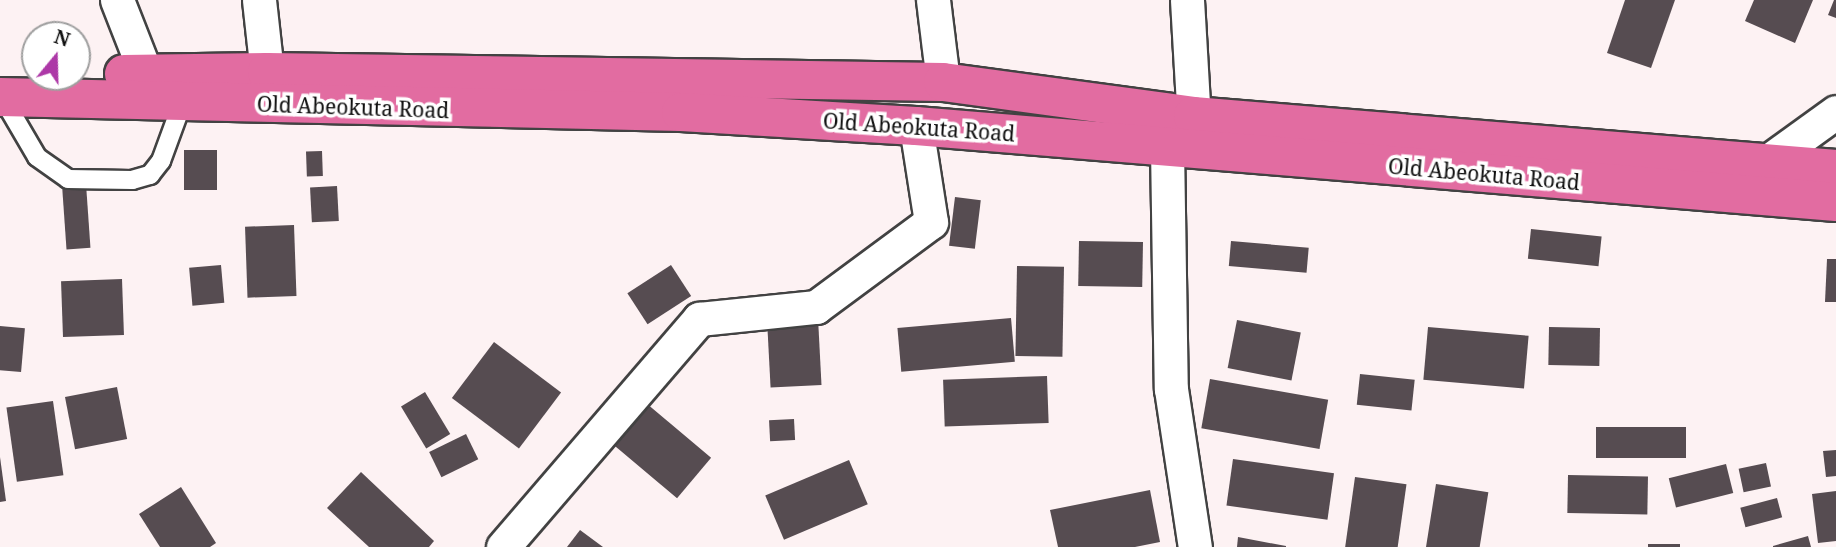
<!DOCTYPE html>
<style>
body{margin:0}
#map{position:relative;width:1836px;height:547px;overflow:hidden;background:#fdf2f3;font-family:"Noto Serif",serif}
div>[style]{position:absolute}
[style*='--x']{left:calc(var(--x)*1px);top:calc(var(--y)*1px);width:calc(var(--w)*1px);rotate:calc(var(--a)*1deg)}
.building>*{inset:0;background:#564c51;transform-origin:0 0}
.roads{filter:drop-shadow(2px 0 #424242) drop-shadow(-2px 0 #424242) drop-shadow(0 2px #424242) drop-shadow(0 -2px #424242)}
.lane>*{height:18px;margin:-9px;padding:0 9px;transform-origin:9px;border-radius:9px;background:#fff}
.street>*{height:33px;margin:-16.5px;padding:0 16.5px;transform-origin:16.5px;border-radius:16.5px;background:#fff}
.highway>*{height:38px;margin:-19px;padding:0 19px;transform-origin:19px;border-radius:19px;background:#e26ca1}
span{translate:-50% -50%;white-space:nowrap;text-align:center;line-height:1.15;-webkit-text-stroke:7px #fff;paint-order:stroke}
.street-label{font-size:21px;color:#0f0f0f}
.north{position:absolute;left:21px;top:21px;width:70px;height:70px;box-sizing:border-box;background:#fff;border:2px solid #9f9f9f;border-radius:50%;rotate:19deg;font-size:19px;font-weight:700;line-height:28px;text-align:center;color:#0f0f0f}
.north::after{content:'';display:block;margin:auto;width:24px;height:32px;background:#ad38a7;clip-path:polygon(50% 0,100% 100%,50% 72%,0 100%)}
</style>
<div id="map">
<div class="building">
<div style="clip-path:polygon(1625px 0,1675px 0,1651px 68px,1607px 53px)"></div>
<div style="clip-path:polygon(1754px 0,1813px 0,1795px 43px,1745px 21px)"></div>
<div style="clip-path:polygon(1834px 0,1836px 0,1836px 18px,1828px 15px)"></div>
<div style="left:184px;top:150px;width:33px;height:40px"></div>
<div style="left:322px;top:151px;width:25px;height:16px;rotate:88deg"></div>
<div style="left:86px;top:184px;width:64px;height:24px;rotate:86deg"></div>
<div style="left:337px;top:186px;width:35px;height:27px;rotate:87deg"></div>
<div style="left:955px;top:197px;width:26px;height:49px;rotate:7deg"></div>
<div style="left:294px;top:225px;width:71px;height:49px;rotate:88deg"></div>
<div style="left:1531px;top:229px;width:71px;height:30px;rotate:6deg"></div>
<div style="left:1079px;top:241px;width:64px;height:45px;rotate:1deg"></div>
<div style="left:1231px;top:241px;width:78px;height:25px;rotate:5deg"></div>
<div style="clip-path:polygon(1827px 259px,1836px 259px,1836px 302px,1825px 302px)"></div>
<div style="left:221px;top:265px;width:38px;height:32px;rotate:85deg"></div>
<div style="left:671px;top:265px;width:37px;height:52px;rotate:57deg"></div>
<div style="left:1017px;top:266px;width:47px;height:90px;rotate:1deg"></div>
<div style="left:122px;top:279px;width:56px;height:61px;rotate:88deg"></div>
<div style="left:818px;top:318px;width:67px;height:51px;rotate:87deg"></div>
<div style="left:1011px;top:318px;width:44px;height:114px;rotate:85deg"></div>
<div style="left:1237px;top:320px;width:65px;height:49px;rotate:11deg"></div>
<div style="left:0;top:326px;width:25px;height:44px;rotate:5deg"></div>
<div style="left:1428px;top:327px;width:101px;height:53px;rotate:5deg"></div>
<div style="left:1549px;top:327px;width:51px;height:38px;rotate:1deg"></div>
<div style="left:494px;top:342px;width:84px;height:70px;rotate:37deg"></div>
<div style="left:1360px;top:374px;width:55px;height:31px;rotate:6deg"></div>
<div style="left:1047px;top:376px;width:47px;height:104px;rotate:88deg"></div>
<div style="left:1210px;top:379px;width:120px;height:50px;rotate:10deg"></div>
<div style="left:117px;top:387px;width:53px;height:53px;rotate:79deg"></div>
<div style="left:425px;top:392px;width:49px;height:28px;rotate:59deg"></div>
<div style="left:53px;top:401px;width:75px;height:47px;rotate:82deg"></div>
<div style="left:646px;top:403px;width:85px;height:53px;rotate:40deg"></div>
<div style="left:794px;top:419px;width:21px;height:25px;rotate:87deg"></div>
<div style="left:1596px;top:427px;width:90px;height:31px"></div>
<div style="left:466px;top:434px;width:28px;height:41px;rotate:64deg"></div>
<div style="clip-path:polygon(1836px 450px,1836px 476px,1826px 477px,1823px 451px)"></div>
<div style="clip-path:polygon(0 457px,6px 501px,0 502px)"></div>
<div style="left:1233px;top:459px;width:102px;height:47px;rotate:8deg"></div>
<div style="left:849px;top:460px;width:48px;height:91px;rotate:67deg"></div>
<div style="left:1766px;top:463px;width:24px;height:28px;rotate:78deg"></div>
<div style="left:1726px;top:464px;width:30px;height:59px;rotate:76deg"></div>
<div style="clip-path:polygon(361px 472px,434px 541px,429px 547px,369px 547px,327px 508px)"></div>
<div style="left:1568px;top:475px;width:80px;height:38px;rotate:1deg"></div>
<div style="left:1355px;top:477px;width:52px;height:71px;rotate:8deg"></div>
<div style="left:1436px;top:484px;width:53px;height:64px;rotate:9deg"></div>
<div style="clip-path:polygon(181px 487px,216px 543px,210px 547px,160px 547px,139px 514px)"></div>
<div style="clip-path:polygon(1150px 490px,1160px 542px,1135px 547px,1058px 547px,1050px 510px)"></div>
<div style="clip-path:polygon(1836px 491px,1836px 541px,1818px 543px,1812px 494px)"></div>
<div style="left:1777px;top:498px;width:20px;height:38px;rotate:75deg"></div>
<div style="clip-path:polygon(580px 530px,603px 547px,567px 547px)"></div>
<div style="clip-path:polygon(1808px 536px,1811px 547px,1773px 547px,1773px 546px)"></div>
<div style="clip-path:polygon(1238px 537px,1286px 546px,1286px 547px,1237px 547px)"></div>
<div style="left:1648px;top:544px;width:32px;height:3px"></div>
</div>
<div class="roads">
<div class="lane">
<div style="--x:2;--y:97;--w:69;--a:59.7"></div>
<div style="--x:37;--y:157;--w:38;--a:35"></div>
<div style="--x:68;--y:179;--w:64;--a:0.9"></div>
<div style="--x:132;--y:180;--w:19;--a:-16"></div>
<div style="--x:150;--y:175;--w:18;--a:-52"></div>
<div style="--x:161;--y:161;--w:64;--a:-69.9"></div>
</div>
<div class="street">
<div style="--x:117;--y:0;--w:79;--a:68.6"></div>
<div style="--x:259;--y:0;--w:72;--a:83.7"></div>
<div style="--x:933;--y:0;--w:83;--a:83"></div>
<div style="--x:1187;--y:0;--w:140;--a:86.7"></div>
<div style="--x:1167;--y:147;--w:242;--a:89.1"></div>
<div style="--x:1171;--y:389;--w:160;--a:81.4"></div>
<div style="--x:1753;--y:172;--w:102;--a:-35.9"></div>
<div style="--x:503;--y:547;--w:301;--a:-49.3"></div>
<div style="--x:699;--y:319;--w:118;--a:-5.9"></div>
<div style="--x:816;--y:307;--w:143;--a:-36.5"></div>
<div style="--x:931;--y:222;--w:97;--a:-98.9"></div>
</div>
<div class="highway">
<div style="--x:124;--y:74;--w:143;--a:-0.8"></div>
<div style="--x:267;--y:72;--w:676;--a:0.85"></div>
<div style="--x:943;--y:82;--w:252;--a:7.7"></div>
<div style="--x:1193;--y:116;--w:645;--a:4.71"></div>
<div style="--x:0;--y:97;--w:681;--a:1.26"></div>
<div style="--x:681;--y:112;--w:235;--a:3.4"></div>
<div style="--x:916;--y:126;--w:923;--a:4.72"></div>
</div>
</div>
<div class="street-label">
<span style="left:353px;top:107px;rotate:2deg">Old Abeokuta Road</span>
<span style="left:919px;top:127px;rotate:4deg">Old Abeokuta Road</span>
<span style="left:1484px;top:174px;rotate:5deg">Old Abeokuta Road</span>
</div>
<div class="north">N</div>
</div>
